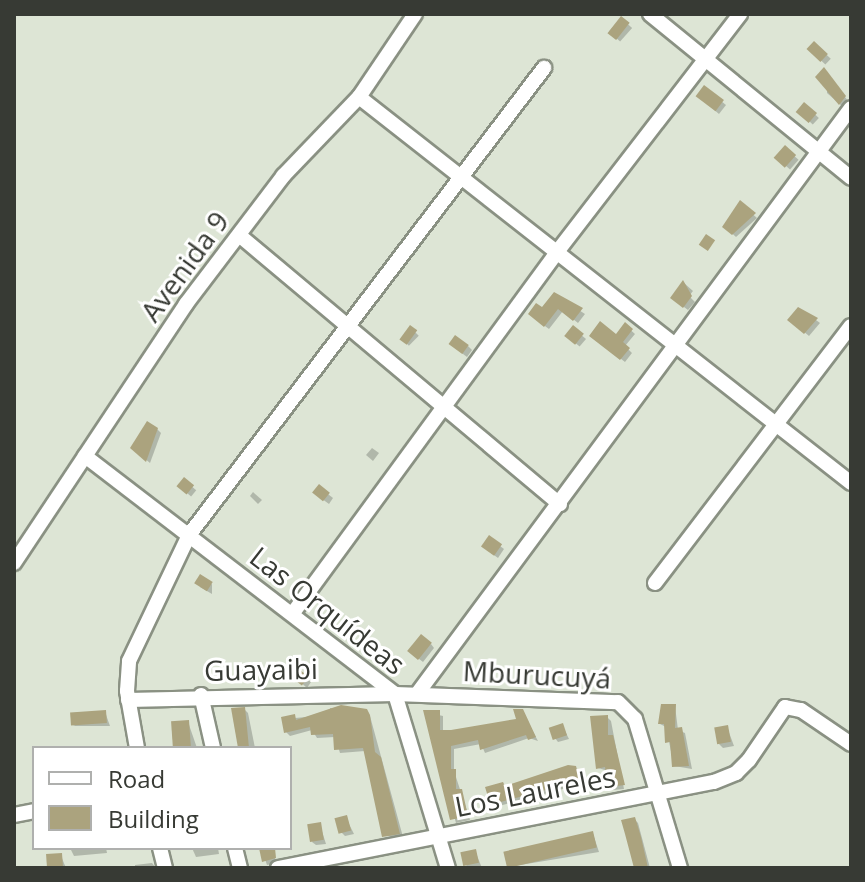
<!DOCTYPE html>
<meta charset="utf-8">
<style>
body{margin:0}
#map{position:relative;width:865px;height:882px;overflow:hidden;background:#dde5d5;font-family:"Open Sans",sans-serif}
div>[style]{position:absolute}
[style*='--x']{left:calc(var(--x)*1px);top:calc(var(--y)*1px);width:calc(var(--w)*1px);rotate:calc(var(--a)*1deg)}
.shadow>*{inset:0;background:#0003;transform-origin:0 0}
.building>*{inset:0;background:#aba37e;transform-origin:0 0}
.roads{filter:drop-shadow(2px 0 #8a9183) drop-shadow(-2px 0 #8a9183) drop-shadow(0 2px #8a9183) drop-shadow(0 -2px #8a9183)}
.minor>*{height:14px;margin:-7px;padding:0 7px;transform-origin:7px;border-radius:7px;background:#fff}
span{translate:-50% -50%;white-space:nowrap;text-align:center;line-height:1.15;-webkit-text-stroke:6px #fff;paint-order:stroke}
.street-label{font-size:28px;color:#373a34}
.frame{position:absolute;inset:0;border:16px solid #373a34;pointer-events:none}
.legend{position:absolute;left:32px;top:746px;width:260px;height:104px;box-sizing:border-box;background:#fff;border:2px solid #afb0ae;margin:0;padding:10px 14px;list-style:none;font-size:24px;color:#373a34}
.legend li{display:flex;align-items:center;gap:16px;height:40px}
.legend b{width:40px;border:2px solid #afb0ae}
</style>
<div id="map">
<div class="shadow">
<div style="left:621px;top:18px;width:15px;height:18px;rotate:42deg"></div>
<div style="left:814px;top:43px;width:23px;height:8px;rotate:43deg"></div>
<div style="clip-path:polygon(827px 73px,848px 101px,843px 107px,827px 93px)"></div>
<div style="clip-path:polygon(704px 87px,726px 105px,719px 114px,701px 99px)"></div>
<div style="left:805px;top:105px;width:19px;height:9px;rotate:43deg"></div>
<div style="left:785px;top:148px;width:18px;height:13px;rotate:41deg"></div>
<div style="clip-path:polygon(740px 203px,757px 218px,736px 237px,725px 227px)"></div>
<div style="clip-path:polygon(684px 283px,693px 291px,689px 296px,695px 302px,688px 310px,676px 301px)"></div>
<div style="clip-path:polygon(554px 294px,585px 314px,578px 323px,563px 311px,549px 329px,534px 318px)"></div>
<div style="clip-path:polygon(790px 320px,816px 320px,820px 323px,809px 336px)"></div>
<div style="clip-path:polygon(625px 325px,635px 334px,625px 346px,632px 353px,625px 362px,595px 339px,616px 336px)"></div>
<div style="left:411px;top:328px;width:11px;height:14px;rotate:45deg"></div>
<div style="left:573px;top:328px;width:17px;height:10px;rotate:40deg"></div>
<div style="clip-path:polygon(468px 346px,472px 350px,467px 357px,455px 348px)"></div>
<div style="clip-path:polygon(157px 429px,161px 433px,150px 463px,132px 448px)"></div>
<div style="clip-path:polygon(372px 448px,379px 453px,373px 461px,366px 455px)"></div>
<div style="left:184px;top:480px;width:16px;height:8px;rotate:40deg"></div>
<div style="clip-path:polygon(319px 487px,333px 498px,329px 504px,318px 496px)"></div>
<div style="clip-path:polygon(253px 492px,262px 500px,258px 504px,250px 496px)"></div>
<div style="clip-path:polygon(500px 546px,504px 549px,498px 558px,487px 550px)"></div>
<div style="clip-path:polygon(212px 584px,212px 594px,200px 587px)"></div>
<div style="clip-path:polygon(431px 644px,434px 648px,423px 662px,414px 655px)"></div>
<div style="clip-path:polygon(300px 673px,311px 682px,307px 688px,296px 678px)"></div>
<div style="clip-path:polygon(675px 706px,678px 730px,685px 733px,692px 769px,674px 766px,666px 727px,660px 724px)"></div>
<div style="clip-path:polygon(330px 708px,370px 716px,403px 837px,384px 836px,365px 751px,340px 753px,335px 737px,317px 738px,312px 730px,290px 736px,286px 732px,283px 719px,330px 715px)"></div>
<div style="clip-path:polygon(244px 709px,248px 713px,255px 748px,241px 748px)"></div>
<div style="clip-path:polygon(522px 711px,538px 741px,529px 738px,485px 753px,481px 744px,454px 749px,454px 771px,470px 820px,456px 823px,425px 712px,443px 716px,443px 732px,518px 720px)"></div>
<div style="clip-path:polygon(105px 712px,110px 726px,73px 726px)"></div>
<div style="clip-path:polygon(607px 717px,611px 721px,624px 789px,613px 790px,608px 771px,598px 768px)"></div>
<div style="clip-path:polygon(188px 722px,197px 748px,175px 748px)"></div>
<div style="clip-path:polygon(562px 725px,569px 739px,558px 742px,555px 738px)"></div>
<div style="clip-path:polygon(727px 727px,734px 746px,723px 748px,719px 744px)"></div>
<div style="clip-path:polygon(575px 768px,582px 784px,499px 806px,495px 802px)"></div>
<div style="clip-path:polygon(346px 818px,354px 834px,345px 836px,341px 832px)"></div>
<div style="clip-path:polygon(634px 819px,638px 823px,650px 868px,637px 868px)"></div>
<div style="clip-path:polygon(320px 825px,326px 844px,316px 845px,312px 842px)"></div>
<div style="clip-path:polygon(593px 834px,599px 852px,508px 867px)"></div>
<div style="clip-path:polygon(70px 848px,106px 848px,107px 853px,74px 856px)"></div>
<div style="clip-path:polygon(192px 848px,218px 848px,219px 854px,196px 857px)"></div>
<div style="clip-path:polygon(261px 848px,273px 848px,276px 863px,267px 865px)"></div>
<div style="clip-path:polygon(475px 851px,482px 868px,467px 868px,464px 854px)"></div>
<div style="clip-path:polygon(61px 856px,66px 868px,51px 868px,49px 866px)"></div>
<div style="clip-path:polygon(152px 863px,156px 868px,135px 868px,135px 865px)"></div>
</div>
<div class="building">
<div style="left:621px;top:16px;width:11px;height:22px;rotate:38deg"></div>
<div style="left:814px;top:41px;width:19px;height:11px;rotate:43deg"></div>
<div style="clip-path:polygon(824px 67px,846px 96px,839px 105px,815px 77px)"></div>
<div style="left:704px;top:85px;width:25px;height:14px;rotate:37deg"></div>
<div style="left:804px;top:102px;width:17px;height:13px;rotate:40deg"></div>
<div style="left:785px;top:145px;width:15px;height:17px;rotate:42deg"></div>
<div style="clip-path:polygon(740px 200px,756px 213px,732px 235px,722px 227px)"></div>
<div style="left:706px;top:234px;width:11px;height:13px;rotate:34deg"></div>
<div style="clip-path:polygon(683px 280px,692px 296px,683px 308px,670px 298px)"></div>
<div style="clip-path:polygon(554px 292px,583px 308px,573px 321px,558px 309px,544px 327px,528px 314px,536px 303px,542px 307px)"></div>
<div style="clip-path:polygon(798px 307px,818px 318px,804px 334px,787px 320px)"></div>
<div style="clip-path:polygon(600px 321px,616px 334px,625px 322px,633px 329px,623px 342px,630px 348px,620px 360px,589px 336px)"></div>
<div style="left:410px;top:325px;width:9px;height:18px;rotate:36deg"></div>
<div style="left:573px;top:325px;width:14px;height:14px;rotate:39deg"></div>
<div style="left:455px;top:335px;width:17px;height:11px;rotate:36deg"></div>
<div style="clip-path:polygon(147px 421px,158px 428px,146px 462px,130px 448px)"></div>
<div style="left:184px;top:477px;width:13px;height:12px;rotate:39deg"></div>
<div style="left:319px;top:484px;width:14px;height:11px;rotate:39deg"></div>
<div style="left:489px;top:535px;width:16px;height:14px;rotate:35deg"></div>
<div style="left:200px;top:574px;width:15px;height:11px;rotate:32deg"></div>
<div style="left:421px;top:634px;width:14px;height:22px;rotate:39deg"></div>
<div style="left:300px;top:670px;width:11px;height:11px;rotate:38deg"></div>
<div style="clip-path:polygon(661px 704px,676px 704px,675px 728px,682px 727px,689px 766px,672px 767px,670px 742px,665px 743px,664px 724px,658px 724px)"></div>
<div style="clip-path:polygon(341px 705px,367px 709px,370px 715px,375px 752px,381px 757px,400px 834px,382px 837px,363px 748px,334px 750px,333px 734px,311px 735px,310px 727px,284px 733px,281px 717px,295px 714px,296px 720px)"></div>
<div style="clip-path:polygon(245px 707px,249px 748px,238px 748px,231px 708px)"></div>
<div style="clip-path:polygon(513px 709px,523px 709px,536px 737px,528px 740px,526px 735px,480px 750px,478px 740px,451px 746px,451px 769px,456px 769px,456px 789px,462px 789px,468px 816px,450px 820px,423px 710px,440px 710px,440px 730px,451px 730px,516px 719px)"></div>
<div style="left:106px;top:710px;width:13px;height:36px;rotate:86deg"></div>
<div style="clip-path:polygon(608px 715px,608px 735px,613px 735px,625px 785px,608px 787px,605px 767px,596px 769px,590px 716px)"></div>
<div style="left:189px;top:720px;width:28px;height:18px;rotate:86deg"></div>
<div style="left:563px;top:723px;width:13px;height:15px;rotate:72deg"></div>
<div style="left:728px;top:725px;width:17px;height:14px;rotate:80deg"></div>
<div style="clip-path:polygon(568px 765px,576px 766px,580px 781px,493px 804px,489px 800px,485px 787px,503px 782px,505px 786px)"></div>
<div style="left:347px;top:815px;width:16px;height:13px;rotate:75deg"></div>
<div style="clip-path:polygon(635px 817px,641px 837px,648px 868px,634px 868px,625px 834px,621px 820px)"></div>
<div style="left:321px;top:822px;width:18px;height:14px;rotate:81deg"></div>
<div style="left:593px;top:831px;width:17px;height:92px;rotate:77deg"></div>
<div style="clip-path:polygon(259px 848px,275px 848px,276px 858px,262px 862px)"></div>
<div style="left:476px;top:849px;width:14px;height:16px;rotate:78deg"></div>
<div style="left:62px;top:853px;width:13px;height:16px;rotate:86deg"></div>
</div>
<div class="roads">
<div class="minor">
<div style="--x:650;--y:14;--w:259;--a:39.2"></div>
<div style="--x:359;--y:97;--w:625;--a:38.12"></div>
<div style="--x:239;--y:235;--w:419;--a:40"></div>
<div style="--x:85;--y:456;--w:391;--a:37.5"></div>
<div style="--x:395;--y:694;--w:182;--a:73.1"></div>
<div style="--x:14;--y:563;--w:311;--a:-56.4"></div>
<div style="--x:186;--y:304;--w:161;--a:-52.8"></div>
<div style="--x:283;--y:176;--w:110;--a:-46.1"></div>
<div style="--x:359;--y:97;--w:100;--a:-56"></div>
<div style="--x:655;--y:583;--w:323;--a:-52.7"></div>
<div style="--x:293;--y:613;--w:447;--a:-53.8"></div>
<div style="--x:557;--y:252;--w:300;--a:-52.4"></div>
<div style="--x:417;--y:694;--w:729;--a:-53.48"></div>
<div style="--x:201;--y:695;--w:54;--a:77.2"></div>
<div style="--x:128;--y:700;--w:267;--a:-1.3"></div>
<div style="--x:395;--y:694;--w:223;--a:2.1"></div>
<div style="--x:618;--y:702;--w:24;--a:45"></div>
<div style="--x:635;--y:719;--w:156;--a:73.2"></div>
<div style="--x:137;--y:748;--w:58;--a:-100"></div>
<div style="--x:127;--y:691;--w:30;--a:-86"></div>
<div style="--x:129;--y:661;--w:140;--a:-64.5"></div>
<div style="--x:189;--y:535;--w:587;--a:-52.76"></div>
<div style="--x:14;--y:815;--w:20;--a:-11"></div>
<div style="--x:160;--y:848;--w:21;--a:76"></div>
<div style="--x:235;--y:848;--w:21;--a:76"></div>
<div style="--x:278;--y:868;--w:444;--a:-11.2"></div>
<div style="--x:714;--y:782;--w:24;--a:-22"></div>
<div style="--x:736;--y:773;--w:18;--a:-45"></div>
<div style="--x:749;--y:760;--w:64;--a:-55.8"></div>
<div style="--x:785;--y:707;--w:16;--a:11"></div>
<div style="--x:801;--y:710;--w:60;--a:34.2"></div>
</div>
</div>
<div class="street-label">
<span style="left:184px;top:266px;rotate:-54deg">Avenida 9</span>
<span style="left:328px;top:610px;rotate:38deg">Las Orquídeas</span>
<span style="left:261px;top:669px;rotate:-1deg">Guayaibi</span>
<span style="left:537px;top:674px;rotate:3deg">Mburucuyá</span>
<span style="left:535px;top:791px;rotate:-11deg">Los Laureles</span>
</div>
<div class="frame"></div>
<ul class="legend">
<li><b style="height:10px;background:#fff"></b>Road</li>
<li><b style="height:22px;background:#aba37e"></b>Building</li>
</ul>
</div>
